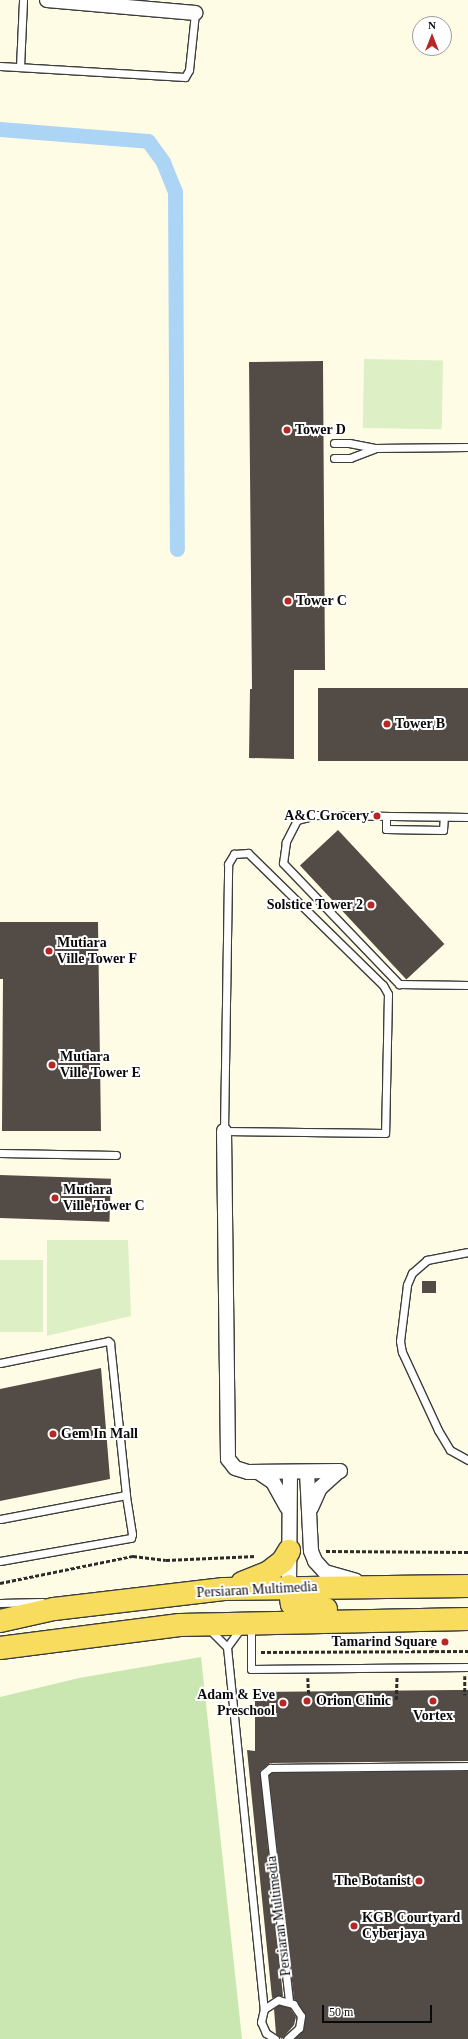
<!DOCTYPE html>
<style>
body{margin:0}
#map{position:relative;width:468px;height:2039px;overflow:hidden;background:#fffce6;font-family:Georgia,serif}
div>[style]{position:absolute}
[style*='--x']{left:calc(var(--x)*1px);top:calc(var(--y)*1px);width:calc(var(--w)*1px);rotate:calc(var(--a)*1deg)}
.green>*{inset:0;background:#cae7b2}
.pitch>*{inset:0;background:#ddefc4;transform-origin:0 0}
.canal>*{height:15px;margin:-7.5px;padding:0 7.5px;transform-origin:7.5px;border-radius:7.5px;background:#acd5f5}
.building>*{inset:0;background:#524b46;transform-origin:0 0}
.path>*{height:2.5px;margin-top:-1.25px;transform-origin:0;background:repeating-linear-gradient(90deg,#2c2c2c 0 4px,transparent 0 6px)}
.roads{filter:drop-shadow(1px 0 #3d3d3d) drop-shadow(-1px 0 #3d3d3d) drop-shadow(0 1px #3d3d3d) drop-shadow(0 -1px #3d3d3d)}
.lane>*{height:7px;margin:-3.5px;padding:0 3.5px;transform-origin:3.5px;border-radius:3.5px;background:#fff}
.street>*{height:14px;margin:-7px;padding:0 7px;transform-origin:7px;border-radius:7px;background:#fff}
.primary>*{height:22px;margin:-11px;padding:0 11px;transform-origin:11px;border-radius:11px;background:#f7dc5e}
.dots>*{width:11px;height:11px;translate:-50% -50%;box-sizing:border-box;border:2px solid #fff;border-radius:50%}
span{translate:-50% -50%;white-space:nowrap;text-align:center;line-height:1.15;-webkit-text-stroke:4px #fff;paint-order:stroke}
.poi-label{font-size:14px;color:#0a0a0a;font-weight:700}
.left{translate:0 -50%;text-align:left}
.right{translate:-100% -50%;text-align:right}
.street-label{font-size:14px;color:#0a0a0a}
.north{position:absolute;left:412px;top:16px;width:40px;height:40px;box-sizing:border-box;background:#fff;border:1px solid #9d9d9d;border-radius:50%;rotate:0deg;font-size:11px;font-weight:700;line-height:16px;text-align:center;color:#0a0a0a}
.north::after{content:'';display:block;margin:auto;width:14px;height:18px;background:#b62725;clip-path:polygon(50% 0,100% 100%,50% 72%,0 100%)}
.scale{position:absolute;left:322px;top:2005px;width:110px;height:18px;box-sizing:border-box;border:2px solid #0a0a0a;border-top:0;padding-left:5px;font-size:12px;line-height:14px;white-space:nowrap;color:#0a0a0a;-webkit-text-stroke:3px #fff;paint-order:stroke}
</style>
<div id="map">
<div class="green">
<div style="clip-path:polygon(201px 1657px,242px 2039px,0 2039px,0 1697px,79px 1678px)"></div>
</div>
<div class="pitch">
<div style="left:364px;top:359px;width:79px;height:69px;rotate:1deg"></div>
<div style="clip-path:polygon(47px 1240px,128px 1240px,131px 1316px,47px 1336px)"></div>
<div style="left:43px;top:1260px;width:72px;height:43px;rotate:90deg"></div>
</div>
<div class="canal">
<div style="--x:0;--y:129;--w:148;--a:4.6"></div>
<div style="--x:148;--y:141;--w:26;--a:54"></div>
<div style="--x:163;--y:162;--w:32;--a:68"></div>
<div style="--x:175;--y:192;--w:357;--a:89.7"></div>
</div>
<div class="building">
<div style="clip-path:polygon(323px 361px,325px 670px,294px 670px,294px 759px,249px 758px,250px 689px,252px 689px,249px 362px)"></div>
<div style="left:318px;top:688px;width:150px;height:73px"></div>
<div style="left:338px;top:830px;width:156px;height:52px;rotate:47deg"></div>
<div style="clip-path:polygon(0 922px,98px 922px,101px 1131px,2px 1131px,3px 979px,0 979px)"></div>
<div style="left:0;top:1175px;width:111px;height:43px;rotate:2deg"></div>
<div style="left:422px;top:1281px;width:14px;height:12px"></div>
<div style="clip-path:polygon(101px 1368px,110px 1479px,0 1501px,0 1389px)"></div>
<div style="clip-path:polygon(458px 1690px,468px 1690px,468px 1761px,270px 1763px,260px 1771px,283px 1996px,272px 1998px,247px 1750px,255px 1751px,255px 1692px)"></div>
<div style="clip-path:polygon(468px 1771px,468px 2039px,294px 2039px,304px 2029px,306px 2016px,294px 1999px,269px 1775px,272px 1773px)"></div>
<div style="clip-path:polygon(279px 2005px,290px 2008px,296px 2017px,294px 2025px,282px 2039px,276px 2034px,274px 2009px)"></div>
</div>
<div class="path">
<div style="--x:326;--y:1551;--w:142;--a:0.4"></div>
<div style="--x:0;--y:1583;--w:136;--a:-11.5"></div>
<div style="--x:133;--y:1556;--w:33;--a:7"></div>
<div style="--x:166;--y:1560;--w:90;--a:-2.5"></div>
<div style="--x:433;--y:1638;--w:14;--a:90"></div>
<div style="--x:261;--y:1652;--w:207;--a:-0.3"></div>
<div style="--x:465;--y:1676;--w:19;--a:90"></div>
<div style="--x:308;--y:1678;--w:17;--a:87"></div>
<div style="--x:396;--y:1700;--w:23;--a:-88"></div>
</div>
<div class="roads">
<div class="lane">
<div style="--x:0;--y:66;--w:185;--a:3.4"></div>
<div style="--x:185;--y:77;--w:8;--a:-60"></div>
<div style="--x:189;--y:70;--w:57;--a:-84"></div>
<div style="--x:20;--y:67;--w:67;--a:-87.4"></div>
<div style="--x:334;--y:443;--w:15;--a:0"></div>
<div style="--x:349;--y:443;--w:25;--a:11"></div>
<div style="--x:374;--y:448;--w:94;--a:-0.6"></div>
<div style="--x:334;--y:458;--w:16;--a:0"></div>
<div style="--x:350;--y:458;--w:26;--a:-21"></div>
<div style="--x:386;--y:817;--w:12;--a:90"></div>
<div style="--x:386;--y:829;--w:57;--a:1"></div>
<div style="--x:443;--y:830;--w:13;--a:-86"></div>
<div style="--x:468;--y:817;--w:152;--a:-179.2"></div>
<div style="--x:316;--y:815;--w:20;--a:165"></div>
<div style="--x:297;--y:820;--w:25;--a:117"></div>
<div style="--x:286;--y:842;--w:21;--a:98"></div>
<div style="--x:283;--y:863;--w:168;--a:46.2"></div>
<div style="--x:399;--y:984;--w:69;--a:0.8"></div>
<div style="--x:248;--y:853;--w:189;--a:44.4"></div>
<div style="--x:383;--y:985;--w:10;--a:61"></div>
<div style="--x:388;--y:994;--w:139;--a:91.2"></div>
<div style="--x:385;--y:1133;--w:161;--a:-179.3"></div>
<div style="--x:224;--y:1131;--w:267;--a:-89.1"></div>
<div style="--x:228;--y:864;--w:12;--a:-59"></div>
<div style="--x:234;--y:854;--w:14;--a:-4"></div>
<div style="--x:0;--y:1153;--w:116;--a:1"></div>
<div style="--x:468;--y:1252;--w:42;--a:169"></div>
<div style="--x:427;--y:1260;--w:20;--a:139"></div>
<div style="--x:412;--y:1273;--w:13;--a:113"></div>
<div style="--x:407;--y:1285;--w:56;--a:97.1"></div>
<div style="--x:400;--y:1341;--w:11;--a:80"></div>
<div style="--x:402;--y:1352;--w:86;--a:65.2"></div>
<div style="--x:438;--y:1430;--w:23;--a:59"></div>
<div style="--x:450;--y:1450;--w:21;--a:29"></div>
<div style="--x:0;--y:1363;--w:110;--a:-11.5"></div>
<div style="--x:108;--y:1341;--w:3;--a:45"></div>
<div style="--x:110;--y:1343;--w:153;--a:84"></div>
<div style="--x:126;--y:1495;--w:128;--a:169.2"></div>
<div style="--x:0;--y:1561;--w:133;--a:-10"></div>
<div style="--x:131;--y:1538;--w:4;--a:-76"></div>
<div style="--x:132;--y:1534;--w:39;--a:-99"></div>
<div style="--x:0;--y:1603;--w:42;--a:-1.4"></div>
<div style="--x:251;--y:1626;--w:43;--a:90"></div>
<div style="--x:251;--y:1669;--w:217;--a:-0.5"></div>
<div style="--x:210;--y:1630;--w:24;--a:45"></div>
<div style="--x:227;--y:1647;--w:364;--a:84.2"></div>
<div style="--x:227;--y:1647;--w:24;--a:-54"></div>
<div style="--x:289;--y:2001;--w:229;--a:-96.3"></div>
<div style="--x:264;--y:1773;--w:8;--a:-40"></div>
<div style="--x:270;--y:1768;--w:198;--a:-0.6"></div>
<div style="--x:275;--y:2039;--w:11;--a:-146"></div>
<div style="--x:266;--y:2033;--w:12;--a:-114"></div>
<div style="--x:261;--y:2022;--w:13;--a:-77"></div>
<div style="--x:264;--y:2009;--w:17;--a:-33"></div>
<div style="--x:278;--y:2000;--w:16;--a:15"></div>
<div style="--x:293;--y:2004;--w:14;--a:56"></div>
<div style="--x:301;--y:2016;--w:12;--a:99"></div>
<div style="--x:299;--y:2028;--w:16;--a:137"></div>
</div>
<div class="street">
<div style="--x:47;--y:0;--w:149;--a:5"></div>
<div style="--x:224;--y:1131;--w:328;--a:89.3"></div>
<div style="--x:228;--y:1459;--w:11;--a:52"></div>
<div style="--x:235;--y:1468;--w:14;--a:17"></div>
<div style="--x:248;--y:1472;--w:92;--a:-0.6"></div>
<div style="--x:258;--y:1472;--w:18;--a:34"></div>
<div style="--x:273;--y:1482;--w:29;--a:61"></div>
<div style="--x:307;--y:1472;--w:79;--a:87.1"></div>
<div style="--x:311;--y:1551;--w:11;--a:68"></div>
<div style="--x:315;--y:1561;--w:15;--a:48"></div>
<div style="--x:325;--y:1572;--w:32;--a:16"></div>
<div style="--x:311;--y:1508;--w:22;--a:-66"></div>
<div style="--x:320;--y:1488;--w:25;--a:-42"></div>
<div style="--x:289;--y:1586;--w:114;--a:-89.5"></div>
</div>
<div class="primary">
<div style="--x:242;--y:1583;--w:29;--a:-22"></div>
<div style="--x:269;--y:1572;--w:18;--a:-38"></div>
<div style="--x:283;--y:1561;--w:12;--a:-59"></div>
<div style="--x:289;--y:1586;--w:18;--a:81"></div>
<div style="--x:292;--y:1604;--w:7;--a:34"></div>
<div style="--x:298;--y:1608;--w:28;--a:2"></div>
<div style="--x:0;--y:1621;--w:55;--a:-12.5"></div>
<div style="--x:54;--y:1609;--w:171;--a:-6.7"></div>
<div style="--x:224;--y:1589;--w:244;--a:-0.7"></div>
<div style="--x:0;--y:1648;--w:181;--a:-7.3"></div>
<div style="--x:180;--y:1625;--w:288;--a:-1.2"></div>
</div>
</div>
<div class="dots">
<div style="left:287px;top:430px;background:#b62725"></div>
<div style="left:288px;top:601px;background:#b62725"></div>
<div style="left:387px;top:724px;background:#b62725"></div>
<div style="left:377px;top:816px;background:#b62725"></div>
<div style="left:371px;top:905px;background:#b62725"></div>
<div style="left:49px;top:951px;background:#b62725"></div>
<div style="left:52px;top:1065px;background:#b62725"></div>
<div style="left:55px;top:1198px;background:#b62725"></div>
<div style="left:53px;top:1434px;background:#b62725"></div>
<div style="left:445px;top:1642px;background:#b62725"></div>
<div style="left:307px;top:1701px;background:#b62725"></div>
<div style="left:433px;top:1701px;background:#b62725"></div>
<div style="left:283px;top:1703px;background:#b62725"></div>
<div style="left:419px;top:1881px;background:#b62725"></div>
<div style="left:354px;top:1926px;background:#b62725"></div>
</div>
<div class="poi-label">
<span class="left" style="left:295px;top:430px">Tower D</span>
<span class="left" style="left:296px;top:601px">Tower C</span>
<span class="left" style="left:395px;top:724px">Tower B</span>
<span class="right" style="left:369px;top:816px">A&amp;C Grocery</span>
<span class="right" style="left:363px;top:905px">Solstice Tower 2</span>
<span class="left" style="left:57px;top:951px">Mutiara<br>Ville Tower F</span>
<span class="left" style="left:60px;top:1065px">Mutiara<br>Ville Tower E</span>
<span class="left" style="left:63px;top:1198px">Mutiara<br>Ville Tower C</span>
<span class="left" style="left:61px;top:1434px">Gem In Mall</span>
<span class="right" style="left:437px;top:1642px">Tamarind Square</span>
<span class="right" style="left:275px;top:1703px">Adam &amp; Eve<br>Preschool</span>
<span class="left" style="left:316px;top:1701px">Orion Clinic</span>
<span style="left:433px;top:1716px">Vortex</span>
<span class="right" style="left:411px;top:1881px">The Botanist</span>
<span class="left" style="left:362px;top:1926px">KGB Courtyard<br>Cyberjaya</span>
</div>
<div class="street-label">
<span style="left:257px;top:1590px;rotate:-3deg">Persiaran Multimedia</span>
<span style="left:279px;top:1916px;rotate:-97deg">Persiaran Multimedia</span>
</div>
<div class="north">N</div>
<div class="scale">50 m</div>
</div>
